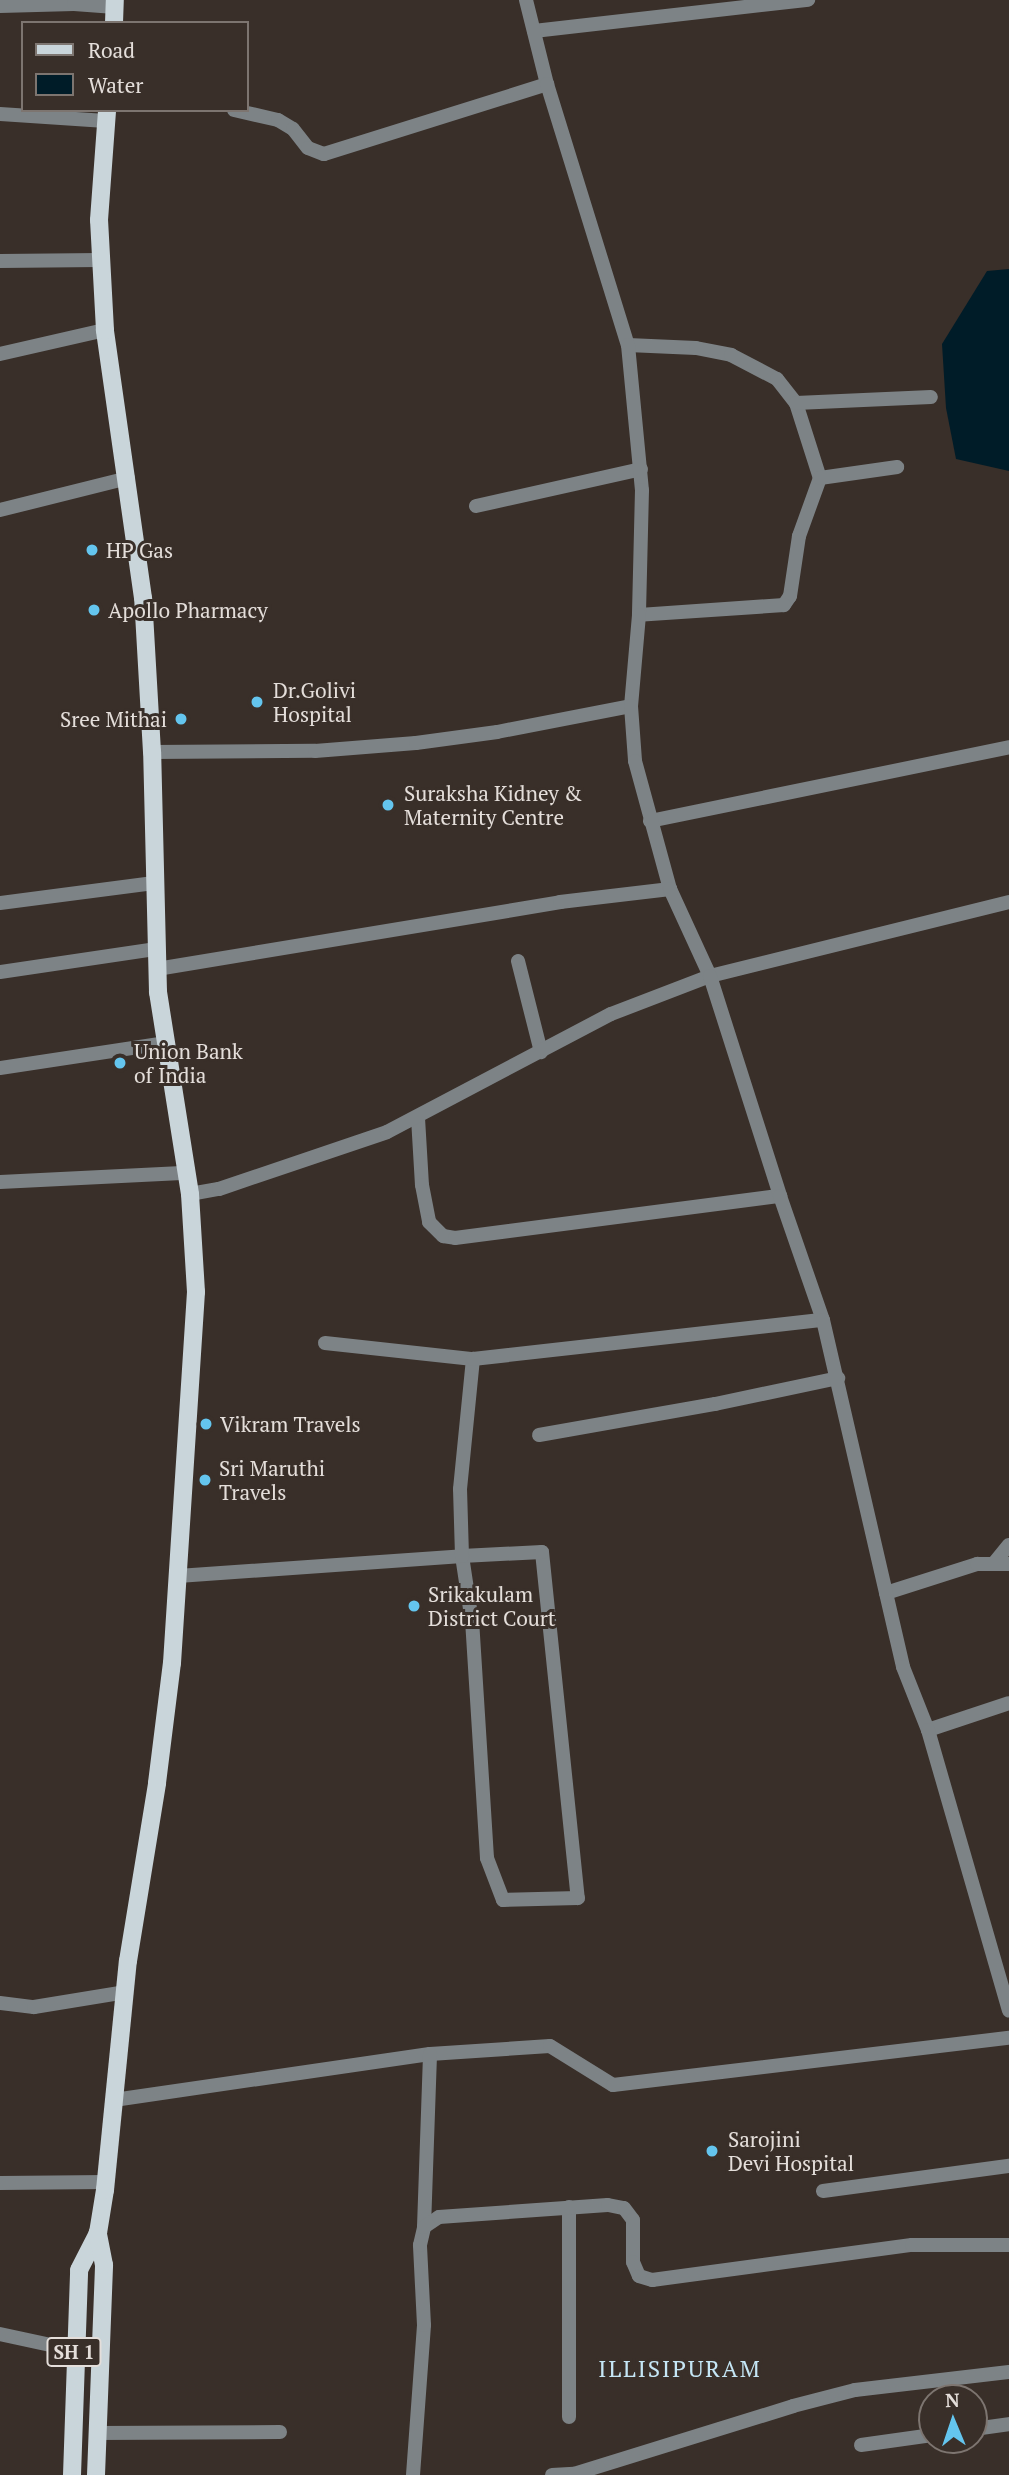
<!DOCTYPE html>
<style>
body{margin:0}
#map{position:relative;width:1009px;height:2475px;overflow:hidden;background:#392f29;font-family:"PT Serif",serif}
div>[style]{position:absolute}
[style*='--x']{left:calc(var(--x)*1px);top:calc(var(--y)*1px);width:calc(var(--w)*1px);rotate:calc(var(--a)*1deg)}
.water>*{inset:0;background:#001c28}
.minor>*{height:14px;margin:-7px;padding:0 7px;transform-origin:7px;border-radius:7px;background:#7d8386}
.tertiary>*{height:14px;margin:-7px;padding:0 7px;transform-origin:7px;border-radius:7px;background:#7d8386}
.primary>*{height:18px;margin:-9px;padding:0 9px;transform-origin:9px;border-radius:9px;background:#c9d5da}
.dots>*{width:19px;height:19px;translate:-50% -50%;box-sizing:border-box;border:4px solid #392f29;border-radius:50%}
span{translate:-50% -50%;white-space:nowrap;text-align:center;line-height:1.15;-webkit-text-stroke:6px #392f29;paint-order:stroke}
.shield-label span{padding:2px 5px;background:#392f29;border:2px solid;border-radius:5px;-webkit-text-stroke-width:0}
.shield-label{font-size:19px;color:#e4deda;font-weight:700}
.poi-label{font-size:21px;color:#e4deda}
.left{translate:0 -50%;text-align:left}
.right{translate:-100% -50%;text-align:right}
.neighbourhood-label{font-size:23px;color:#c5e6f5;letter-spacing:2px}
.legend{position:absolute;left:21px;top:21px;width:228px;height:91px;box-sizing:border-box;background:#392f29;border:2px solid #7d7570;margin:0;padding:9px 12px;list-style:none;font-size:21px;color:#e4deda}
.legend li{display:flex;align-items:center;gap:14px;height:35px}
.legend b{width:35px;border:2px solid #7d7570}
.north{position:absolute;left:918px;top:2384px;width:70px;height:70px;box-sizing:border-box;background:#392f29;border:2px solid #7d7570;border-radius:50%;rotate:358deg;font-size:19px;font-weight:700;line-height:28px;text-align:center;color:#e4deda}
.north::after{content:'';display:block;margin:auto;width:24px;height:32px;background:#64c5ee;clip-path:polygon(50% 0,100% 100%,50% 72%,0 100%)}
</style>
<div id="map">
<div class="water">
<div style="clip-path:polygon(1009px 269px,1009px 471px,956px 459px,946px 408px,942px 344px,987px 271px)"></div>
</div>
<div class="minor">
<div style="--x:0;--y:6;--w:74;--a:-1.5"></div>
<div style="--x:74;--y:4;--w:41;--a:4.2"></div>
<div style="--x:534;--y:31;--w:276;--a:-6.5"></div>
<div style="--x:234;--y:110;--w:45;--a:12.8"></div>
<div style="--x:278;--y:120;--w:17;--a:31"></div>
<div style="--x:293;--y:129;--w:24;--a:52"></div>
<div style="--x:308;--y:148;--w:17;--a:21"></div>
<div style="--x:324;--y:154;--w:234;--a:-17.4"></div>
<div style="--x:0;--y:114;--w:106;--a:3.8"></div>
<div style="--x:0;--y:261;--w:100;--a:-0.6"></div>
<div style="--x:628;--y:345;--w:68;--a:2.5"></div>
<div style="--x:696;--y:348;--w:36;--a:11"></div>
<div style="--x:731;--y:355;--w:52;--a:27.6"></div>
<div style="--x:777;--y:379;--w:31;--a:52"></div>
<div style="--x:796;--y:403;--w:79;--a:72.3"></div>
<div style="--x:820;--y:478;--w:62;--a:109.9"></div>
<div style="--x:799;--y:536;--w:61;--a:98.5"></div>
<div style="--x:790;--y:596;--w:11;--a:124"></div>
<div style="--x:784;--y:605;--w:145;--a:176.1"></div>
<div style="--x:0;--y:354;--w:108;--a:-12.9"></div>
<div style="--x:796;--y:403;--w:135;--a:-2.5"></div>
<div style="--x:820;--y:478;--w:78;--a:-8.1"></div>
<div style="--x:476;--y:506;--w:169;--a:-12.6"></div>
<div style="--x:0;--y:510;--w:132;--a:-14"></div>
<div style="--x:152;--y:752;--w:163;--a:-0.4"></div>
<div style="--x:315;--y:751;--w:101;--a:-4.5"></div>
<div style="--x:416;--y:743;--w:82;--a:-7.7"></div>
<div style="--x:497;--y:732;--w:136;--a:-11"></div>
<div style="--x:650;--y:821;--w:367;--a:-11.6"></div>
<div style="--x:0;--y:903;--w:155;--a:-7.4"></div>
<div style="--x:518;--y:961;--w:94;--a:75.8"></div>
<div style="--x:157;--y:969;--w:409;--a:-9.4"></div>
<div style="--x:560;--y:902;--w:111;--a:-6.7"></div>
<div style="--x:0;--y:972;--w:158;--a:-8.4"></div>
<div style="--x:0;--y:1068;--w:168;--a:-8.6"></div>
<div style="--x:418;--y:1118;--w:67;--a:86.6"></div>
<div style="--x:422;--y:1185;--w:38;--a:79"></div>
<div style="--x:429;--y:1222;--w:20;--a:45"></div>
<div style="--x:443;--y:1236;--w:12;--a:9"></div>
<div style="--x:455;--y:1238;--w:328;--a:-7.4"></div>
<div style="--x:0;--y:1182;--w:187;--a:-2.8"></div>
<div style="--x:190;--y:1194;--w:29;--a:-10"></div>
<div style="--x:219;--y:1189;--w:177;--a:-18.7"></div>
<div style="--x:387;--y:1132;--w:253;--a:-27.8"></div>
<div style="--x:611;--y:1014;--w:106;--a:-21"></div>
<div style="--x:710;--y:976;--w:308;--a:-13.9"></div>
<div style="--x:325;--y:1343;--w:149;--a:6.2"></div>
<div style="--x:539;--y:1435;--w:179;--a:-10"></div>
<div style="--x:715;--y:1404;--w:126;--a:-11.9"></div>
<div style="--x:542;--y:1552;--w:348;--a:84.1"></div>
<div style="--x:578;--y:1898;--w:75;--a:178.5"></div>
<div style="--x:503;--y:1900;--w:45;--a:-110.9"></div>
<div style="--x:487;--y:1858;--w:236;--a:-93.6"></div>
<div style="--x:472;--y:1622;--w:67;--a:-98.6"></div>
<div style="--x:462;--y:1556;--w:80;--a:-2.9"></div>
<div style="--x:995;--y:1562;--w:22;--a:-51"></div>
<div style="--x:178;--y:1576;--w:285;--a:-4"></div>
<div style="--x:462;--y:1556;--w:67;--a:-91.7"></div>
<div style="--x:460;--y:1489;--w:131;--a:-84.3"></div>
<div style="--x:473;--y:1359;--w:352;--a:-6.4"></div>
<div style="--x:886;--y:1593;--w:96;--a:-17.7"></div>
<div style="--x:977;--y:1564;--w:32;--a:0"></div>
<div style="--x:928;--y:1730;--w:85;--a:-18.4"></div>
<div style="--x:0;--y:2003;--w:34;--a:7"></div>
<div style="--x:34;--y:2007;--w:93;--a:-9.3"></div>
<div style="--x:114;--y:2100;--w:319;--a:-8.3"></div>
<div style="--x:430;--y:2054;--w:120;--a:-3.8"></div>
<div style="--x:550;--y:2046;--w:74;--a:31.8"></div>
<div style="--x:613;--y:2085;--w:399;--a:-6.8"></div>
<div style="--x:0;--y:2183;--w:106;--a:-0.5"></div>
<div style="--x:823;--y:2191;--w:188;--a:-7.7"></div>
<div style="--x:569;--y:2207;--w:210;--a:90"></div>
<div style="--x:424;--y:2227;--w:173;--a:-88"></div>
<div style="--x:0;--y:2334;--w:76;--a:12.2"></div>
<div style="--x:974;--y:2429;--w:35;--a:-8"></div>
<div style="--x:96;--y:2433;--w:184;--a:-0.3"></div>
<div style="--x:861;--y:2445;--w:72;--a:-8"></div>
<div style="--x:413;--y:2475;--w:150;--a:-85.8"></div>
<div style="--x:424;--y:2325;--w:80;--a:-92.9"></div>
<div style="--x:420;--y:2245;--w:18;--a:-77"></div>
<div style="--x:424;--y:2227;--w:18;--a:-34"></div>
<div style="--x:439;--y:2217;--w:169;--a:-4.1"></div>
<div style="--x:608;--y:2205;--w:16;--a:11"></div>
<div style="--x:624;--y:2208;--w:15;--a:53"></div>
<div style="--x:633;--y:2220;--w:42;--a:90"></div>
<div style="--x:633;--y:2262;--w:15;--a:67"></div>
<div style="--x:639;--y:2276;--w:14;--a:17"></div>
<div style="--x:652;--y:2280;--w:262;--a:-7.7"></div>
<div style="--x:912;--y:2245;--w:97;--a:0"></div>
<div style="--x:552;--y:2475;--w:22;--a:-3"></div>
<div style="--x:574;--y:2474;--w:229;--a:-17.2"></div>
<div style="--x:793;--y:2406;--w:64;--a:-14.5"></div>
<div style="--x:855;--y:2390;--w:155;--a:-6.7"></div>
</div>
<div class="tertiary">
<div style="--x:526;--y:0;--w:87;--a:76"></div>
<div style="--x:547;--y:84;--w:273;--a:72.8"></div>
<div style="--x:628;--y:345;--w:146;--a:84.5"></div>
<div style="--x:642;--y:490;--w:125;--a:91.4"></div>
<div style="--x:639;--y:615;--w:91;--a:95"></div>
<div style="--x:631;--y:706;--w:55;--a:85.8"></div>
<div style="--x:635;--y:761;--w:133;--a:74.7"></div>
<div style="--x:670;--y:889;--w:96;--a:65.3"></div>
<div style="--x:710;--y:976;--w:231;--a:72.3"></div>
<div style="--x:780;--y:1196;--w:131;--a:70.9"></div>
<div style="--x:823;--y:1320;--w:356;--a:77"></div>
<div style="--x:903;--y:1667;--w:68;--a:68.4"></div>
<div style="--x:928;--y:1730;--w:292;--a:73.9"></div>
</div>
<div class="primary">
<div style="--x:114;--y:23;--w:23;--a:-88"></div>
<div style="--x:72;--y:2475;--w:205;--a:-88"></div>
<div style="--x:79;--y:2270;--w:42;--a:-62.8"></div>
<div style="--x:98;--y:2233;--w:44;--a:-80.8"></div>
<div style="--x:105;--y:2190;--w:230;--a:-84.3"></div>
<div style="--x:128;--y:1961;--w:180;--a:-80.7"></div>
<div style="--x:157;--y:1783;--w:121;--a:-82.9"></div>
<div style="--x:172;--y:1663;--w:372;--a:-86.3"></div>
<div style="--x:196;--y:1292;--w:98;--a:-93.5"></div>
<div style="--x:190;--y:1194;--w:205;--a:-99"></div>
<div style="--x:158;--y:992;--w:240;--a:-91.4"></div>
<div style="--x:152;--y:752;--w:154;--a:-93.3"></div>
<div style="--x:143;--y:598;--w:271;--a:-98.1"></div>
<div style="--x:105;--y:330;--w:110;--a:-93.1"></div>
<div style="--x:99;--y:220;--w:110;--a:-85.8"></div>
<div style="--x:96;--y:2475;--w:210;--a:-87.8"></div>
<div style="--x:104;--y:2265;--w:33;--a:-101"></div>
</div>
<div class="dots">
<div style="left:92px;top:550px;background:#64c5ee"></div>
<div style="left:94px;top:610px;background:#64c5ee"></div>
<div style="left:257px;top:702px;background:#64c5ee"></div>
<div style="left:181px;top:719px;background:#64c5ee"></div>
<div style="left:388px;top:805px;background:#64c5ee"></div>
<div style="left:120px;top:1063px;background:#64c5ee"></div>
<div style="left:206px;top:1424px;background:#64c5ee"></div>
<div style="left:205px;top:1480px;background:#64c5ee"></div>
<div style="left:414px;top:1606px;background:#64c5ee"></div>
<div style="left:712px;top:2151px;background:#64c5ee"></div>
</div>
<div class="shield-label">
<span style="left:74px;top:2352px">SH 1</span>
</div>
<div class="poi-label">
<span class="left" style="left:106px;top:550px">HP Gas</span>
<span class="left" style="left:108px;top:610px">Apollo Pharmacy</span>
<span class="left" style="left:273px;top:702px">Dr.Golivi<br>Hospital</span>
<span class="right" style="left:167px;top:719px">Sree Mithai</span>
<span class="left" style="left:404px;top:805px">Suraksha Kidney &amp;<br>Maternity Centre</span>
<span class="left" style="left:134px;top:1063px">Union Bank<br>of India</span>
<span class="left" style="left:220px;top:1424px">Vikram Travels</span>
<span class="left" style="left:219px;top:1480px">Sri Maruthi<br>Travels</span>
<span class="left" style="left:428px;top:1606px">Srikakulam<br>District Court</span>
<span class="left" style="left:728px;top:2151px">Sarojini<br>Devi Hospital</span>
</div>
<div class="neighbourhood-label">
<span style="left:680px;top:2369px">ILLISIPURAM</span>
</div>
<ul class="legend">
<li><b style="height:9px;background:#c9d5da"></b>Road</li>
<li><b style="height:19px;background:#001c28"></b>Water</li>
</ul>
<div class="north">N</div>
</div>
